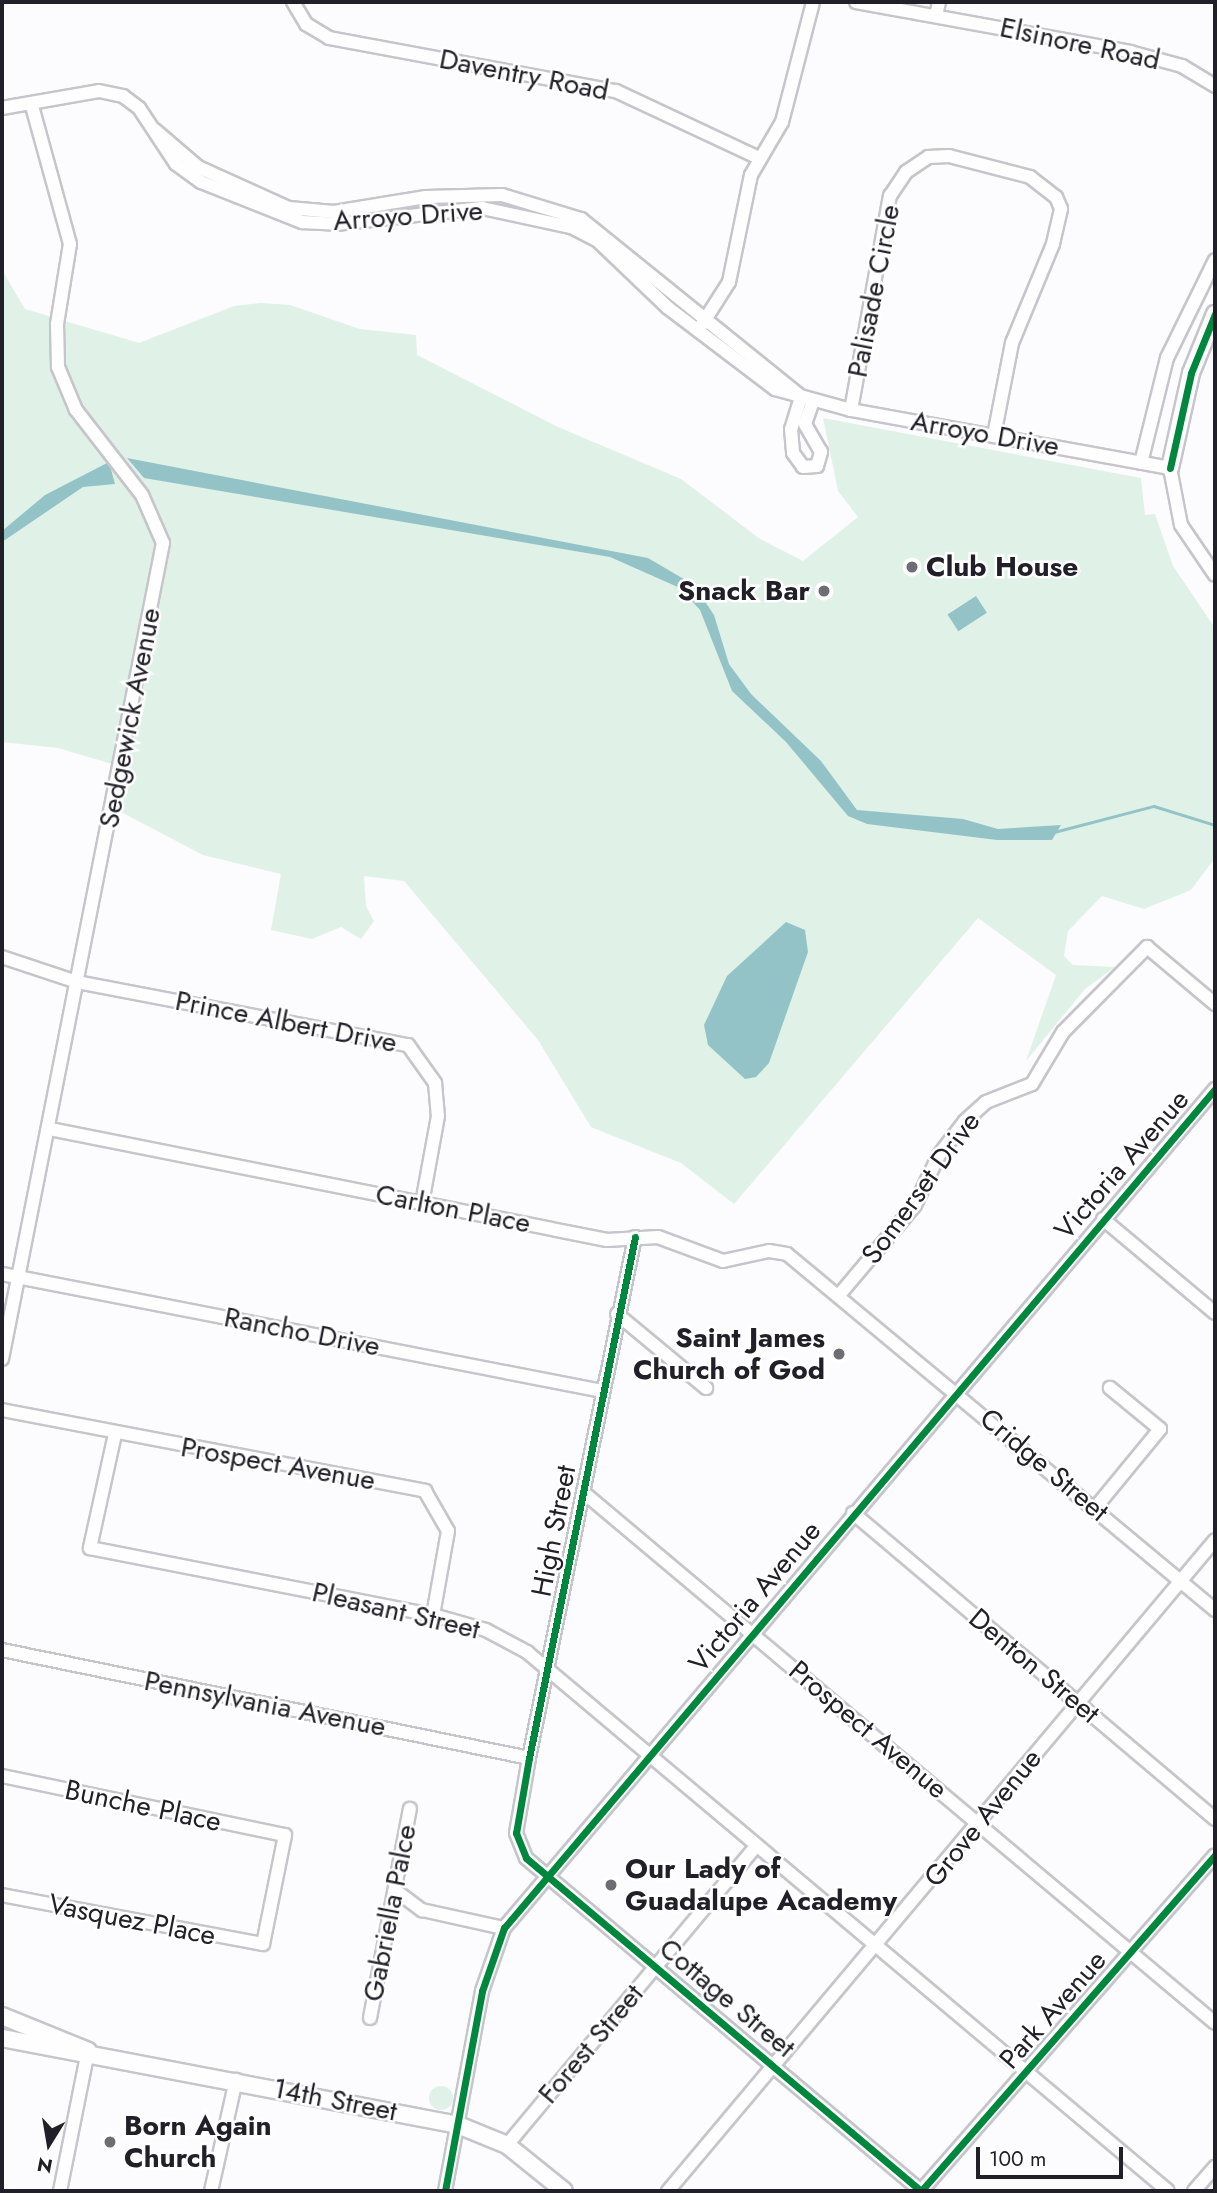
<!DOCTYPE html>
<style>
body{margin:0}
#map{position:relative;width:1217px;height:2193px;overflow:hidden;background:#fcfbfe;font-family:Jost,sans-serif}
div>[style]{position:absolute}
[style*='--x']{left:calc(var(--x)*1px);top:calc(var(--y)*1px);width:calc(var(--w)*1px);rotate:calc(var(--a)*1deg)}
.green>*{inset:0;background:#e0f2e7}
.round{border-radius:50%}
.water>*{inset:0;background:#94c3c7;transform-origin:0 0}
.stream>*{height:2.5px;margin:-1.25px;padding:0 1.25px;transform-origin:1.25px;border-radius:1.25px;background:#94c3c7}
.roads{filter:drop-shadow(2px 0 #c6c5ca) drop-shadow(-2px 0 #c6c5ca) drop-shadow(0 2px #c6c5ca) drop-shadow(0 -2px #c6c5ca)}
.minor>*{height:12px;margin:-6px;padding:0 6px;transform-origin:6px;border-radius:6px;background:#fffeff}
.major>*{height:16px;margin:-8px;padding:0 8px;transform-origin:8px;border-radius:8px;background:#fffeff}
.cycleway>*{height:7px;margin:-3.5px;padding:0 3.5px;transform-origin:3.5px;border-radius:3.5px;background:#00873e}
.dots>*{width:19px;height:19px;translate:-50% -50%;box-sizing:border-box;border:4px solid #fff;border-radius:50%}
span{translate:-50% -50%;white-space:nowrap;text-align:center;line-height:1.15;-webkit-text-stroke:5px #fff;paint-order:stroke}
.street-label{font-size:28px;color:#212028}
.poi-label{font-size:28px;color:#212028;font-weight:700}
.left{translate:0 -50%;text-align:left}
.right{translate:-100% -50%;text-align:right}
.frame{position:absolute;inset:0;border:4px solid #212028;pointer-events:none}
.north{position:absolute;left:14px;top:2109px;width:70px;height:70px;-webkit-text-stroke:5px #fff;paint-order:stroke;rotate:191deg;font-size:19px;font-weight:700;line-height:28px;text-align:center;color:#212028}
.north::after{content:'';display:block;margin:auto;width:24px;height:32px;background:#212028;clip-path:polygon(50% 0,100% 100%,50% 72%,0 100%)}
.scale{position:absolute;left:976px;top:2147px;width:147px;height:32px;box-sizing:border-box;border:4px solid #212028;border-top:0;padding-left:9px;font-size:21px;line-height:24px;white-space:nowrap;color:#212028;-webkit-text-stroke:5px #fff;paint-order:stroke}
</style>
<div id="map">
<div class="green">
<div style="clip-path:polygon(2px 270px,25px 309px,139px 343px,234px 306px,261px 303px,290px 305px,360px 329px,416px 335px,417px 355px,558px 427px,681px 479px,760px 539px,803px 561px,858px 517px,838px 491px,823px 418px,1141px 478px,1145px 515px,1155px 514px,1173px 566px,1215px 628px,1215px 858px,1191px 890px,1144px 909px,1102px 896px,1068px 931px,1064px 956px,1073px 965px,1115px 967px,1085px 989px,1026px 1061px,1056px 975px,978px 918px,734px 1204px,681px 1163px,591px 1127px,538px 1040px,404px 881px,364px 876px,366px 906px,374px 921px,361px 939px,341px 927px,312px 939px,271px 930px,281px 874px,203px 855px,121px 812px,129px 769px,58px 748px,2px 742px)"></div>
<div class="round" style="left:429px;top:2086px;width:24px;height:24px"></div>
</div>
<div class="water">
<div style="clip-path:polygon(127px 458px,648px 558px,694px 585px,714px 615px,729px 664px,751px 694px,821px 761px,857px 810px,963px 819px,998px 829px,1061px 825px,1052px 840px,997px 840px,867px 824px,848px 816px,786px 742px,732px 691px,700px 610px,680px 588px,610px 557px,144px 478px)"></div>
<div style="clip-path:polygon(109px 462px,115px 484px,83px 487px,2px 542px,2px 531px,45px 495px)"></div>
<div style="left:976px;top:596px;width:20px;height:34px;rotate:57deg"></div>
<div style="clip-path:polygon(786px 922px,805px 930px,808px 952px,769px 1063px,756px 1077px,745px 1079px,708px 1045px,704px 1025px,727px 976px)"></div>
</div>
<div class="stream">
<div style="--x:1054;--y:832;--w:103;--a:-14.6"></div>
<div style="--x:1154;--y:806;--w:64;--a:17.3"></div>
</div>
<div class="roads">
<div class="minor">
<div style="--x:293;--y:2;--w:26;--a:59"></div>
<div style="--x:306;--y:24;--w:27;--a:31"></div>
<div style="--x:329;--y:38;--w:292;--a:10.5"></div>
<div style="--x:616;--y:91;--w:158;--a:25.1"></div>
<div style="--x:856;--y:2;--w:279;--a:10.3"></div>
<div style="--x:1130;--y:52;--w:54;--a:15.1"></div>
<div style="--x:1182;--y:66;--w:39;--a:31"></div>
<div style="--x:936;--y:16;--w:14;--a:-78"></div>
<div style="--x:2;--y:108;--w:98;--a:-9.9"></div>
<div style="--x:99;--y:91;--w:25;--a:12"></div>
<div style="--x:123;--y:96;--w:20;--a:37"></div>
<div style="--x:139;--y:108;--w:67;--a:56.5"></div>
<div style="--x:176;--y:164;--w:31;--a:36"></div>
<div style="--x:201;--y:182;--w:109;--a:21.6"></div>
<div style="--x:302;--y:222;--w:34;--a:3"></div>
<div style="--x:336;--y:224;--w:147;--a:-6.3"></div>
<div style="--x:482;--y:208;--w:91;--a:12.1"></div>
<div style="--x:571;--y:227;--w:29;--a:27"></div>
<div style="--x:597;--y:240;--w:97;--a:43.7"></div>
<div style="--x:667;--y:307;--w:136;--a:37.2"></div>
<div style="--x:775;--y:389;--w:79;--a:15.4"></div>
<div style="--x:851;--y:410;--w:324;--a:10.3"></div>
<div style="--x:1170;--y:468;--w:58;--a:79.1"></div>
<div style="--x:1181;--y:525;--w:60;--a:55.8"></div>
<div style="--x:155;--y:130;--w:57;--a:40.7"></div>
<div style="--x:198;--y:167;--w:100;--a:24.3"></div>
<div style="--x:289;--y:208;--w:45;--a:5.1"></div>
<div style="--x:334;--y:212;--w:93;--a:-9.3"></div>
<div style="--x:426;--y:197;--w:76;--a:-1.5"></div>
<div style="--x:502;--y:195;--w:83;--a:16.9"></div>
<div style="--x:581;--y:219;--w:279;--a:38.9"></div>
<div style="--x:701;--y:326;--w:52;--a:-57.5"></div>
<div style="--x:729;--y:282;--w:109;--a:-78.4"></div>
<div style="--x:751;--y:175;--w:61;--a:-59.7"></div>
<div style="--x:782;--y:122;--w:124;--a:-75.5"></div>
<div style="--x:801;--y:397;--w:34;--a:107"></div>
<div style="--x:791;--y:429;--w:24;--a:85"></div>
<div style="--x:793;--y:453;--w:17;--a:54"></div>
<div style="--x:803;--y:467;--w:14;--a:-4"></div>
<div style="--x:817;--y:466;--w:15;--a:-74"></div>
<div style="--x:821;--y:452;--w:32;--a:-120"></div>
<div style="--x:805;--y:424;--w:24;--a:-71"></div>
<div style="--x:851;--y:410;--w:218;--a:-79.7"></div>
<div style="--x:890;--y:196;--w:29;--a:-56"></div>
<div style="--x:906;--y:172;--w:27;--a:-34"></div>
<div style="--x:928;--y:157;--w:21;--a:-3"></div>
<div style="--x:949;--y:156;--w:84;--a:14.5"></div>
<div style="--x:1030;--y:177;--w:33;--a:38"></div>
<div style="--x:1056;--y:197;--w:13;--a:67"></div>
<div style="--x:1061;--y:209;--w:36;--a:103"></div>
<div style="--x:1053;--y:244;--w:107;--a:112.5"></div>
<div style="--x:1012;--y:343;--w:95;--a:101"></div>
<div style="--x:1141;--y:463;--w:108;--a:-76.1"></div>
<div style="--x:1167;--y:358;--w:109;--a:-63.9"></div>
<div style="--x:2;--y:957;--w:79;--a:18.4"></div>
<div style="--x:77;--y:982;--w:337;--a:10.8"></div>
<div style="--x:408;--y:1045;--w:47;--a:54.6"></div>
<div style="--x:435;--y:1083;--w:33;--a:85"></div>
<div style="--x:438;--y:1116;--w:88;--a:100.4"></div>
<div style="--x:50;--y:1129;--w:568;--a:11.27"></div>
<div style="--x:607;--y:1240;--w:51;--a:-3.4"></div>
<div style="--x:658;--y:1237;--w:69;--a:20.3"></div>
<div style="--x:723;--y:1261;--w:47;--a:-12.3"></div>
<div style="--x:769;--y:1251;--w:18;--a:9"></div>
<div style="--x:787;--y:1254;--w:557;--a:39.75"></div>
<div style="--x:1103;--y:1219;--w:146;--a:40"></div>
<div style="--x:635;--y:1237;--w:532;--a:101.5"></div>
<div style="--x:529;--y:1758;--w:76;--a:99.8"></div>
<div style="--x:516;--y:1833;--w:27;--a:68"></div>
<div style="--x:526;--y:1858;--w:517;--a:40.13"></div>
<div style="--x:921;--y:2191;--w:446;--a:-48.8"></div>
<div style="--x:2;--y:1274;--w:611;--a:11.03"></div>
<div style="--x:840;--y:1294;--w:116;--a:-49.9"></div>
<div style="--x:915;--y:1205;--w:55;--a:-64.4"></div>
<div style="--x:939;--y:1155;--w:43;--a:-52.6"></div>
<div style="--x:965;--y:1121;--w:28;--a:-42"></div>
<div style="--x:986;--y:1102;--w:49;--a:-21.4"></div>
<div style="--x:1032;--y:1084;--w:61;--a:-59.2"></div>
<div style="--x:1063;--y:1032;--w:120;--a:-45.3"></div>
<div style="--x:1147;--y:947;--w:89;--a:40"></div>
<div style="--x:617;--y:1314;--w:116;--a:39.7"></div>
<div style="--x:2;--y:1359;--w:832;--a:-78.84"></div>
<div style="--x:163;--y:543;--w:52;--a:-113.6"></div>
<div style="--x:142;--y:495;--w:108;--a:-127.8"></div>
<div style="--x:76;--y:410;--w:47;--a:-112.7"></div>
<div style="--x:58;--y:367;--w:43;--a:-91.3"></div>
<div style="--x:57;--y:324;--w:81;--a:-80.8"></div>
<div style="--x:70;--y:244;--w:143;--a:-105.4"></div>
<div style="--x:2;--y:1410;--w:431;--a:10.8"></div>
<div style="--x:425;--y:1491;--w:46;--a:60.1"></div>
<div style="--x:448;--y:1531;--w:85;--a:100.1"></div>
<div style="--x:115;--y:1434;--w:117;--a:102.4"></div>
<div style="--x:90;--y:1548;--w:349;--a:11.1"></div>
<div style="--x:433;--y:1615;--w:55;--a:15.8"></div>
<div style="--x:486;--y:1630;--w:47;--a:28.2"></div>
<div style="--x:527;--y:1652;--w:837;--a:40.06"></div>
<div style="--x:583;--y:1492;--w:825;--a:40.04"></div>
<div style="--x:1096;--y:1507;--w:101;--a:-50.6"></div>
<div style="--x:1160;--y:1429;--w:65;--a:-140.6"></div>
<div style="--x:853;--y:1513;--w:474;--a:40.2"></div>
<div style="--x:2;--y:1650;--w:538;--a:11.58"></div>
<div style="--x:2;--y:1776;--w:289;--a:11.8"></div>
<div style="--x:285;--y:1835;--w:111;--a:101.4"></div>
<div style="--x:263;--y:1944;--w:266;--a:-169.4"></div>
<div style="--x:395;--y:1890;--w:34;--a:37"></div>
<div style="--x:422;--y:1910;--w:84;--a:12.4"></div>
<div style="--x:370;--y:2018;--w:213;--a:-79.2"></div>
<div style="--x:507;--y:2145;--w:389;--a:-50.2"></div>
<div style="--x:60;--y:2191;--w:143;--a:-78.7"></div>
<div style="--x:211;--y:2191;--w:114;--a:-77.3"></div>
<div style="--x:445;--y:2191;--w:203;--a:-79.5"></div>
<div style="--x:482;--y:1991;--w:67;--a:-70.8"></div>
<div style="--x:504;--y:1928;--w:1100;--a:-49.72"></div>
<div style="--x:668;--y:2191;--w:850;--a:-49.96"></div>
<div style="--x:1194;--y:2191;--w:32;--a:-49"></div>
</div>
<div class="major">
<div style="--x:1170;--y:468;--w:97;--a:-77.5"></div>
<div style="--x:1191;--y:373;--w:64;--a:-67.9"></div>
<div style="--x:2;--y:2016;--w:93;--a:22.1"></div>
<div style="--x:2;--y:2038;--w:464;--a:10.8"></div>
<div style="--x:458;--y:2125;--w:53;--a:22.2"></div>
<div style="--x:507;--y:2145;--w:73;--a:38.9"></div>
</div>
</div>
<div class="cycleway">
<div style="--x:1170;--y:468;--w:97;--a:-77.5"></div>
<div style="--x:1191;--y:373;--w:64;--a:-67.9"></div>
<div style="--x:635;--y:1237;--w:532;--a:101.5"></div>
<div style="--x:529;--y:1758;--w:76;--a:99.8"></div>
<div style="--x:516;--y:1833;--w:27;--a:68"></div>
<div style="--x:526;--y:1858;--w:517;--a:40.13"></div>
<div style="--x:921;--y:2191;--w:446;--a:-48.8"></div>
<div style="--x:445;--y:2191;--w:203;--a:-79.5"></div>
<div style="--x:482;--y:1991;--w:67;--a:-70.8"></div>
<div style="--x:504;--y:1928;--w:1100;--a:-49.72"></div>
</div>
<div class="dots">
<div style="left:912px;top:567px;background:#6e6d73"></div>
<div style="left:824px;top:591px;background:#6e6d73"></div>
<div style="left:839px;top:1354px;background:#6e6d73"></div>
<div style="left:611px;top:1885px;background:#6e6d73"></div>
<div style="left:110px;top:2142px;background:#6e6d73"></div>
</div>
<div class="street-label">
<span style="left:1080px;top:44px;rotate:12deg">Elsinore Road</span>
<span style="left:524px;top:75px;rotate:11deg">Daventry Road</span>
<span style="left:408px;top:216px;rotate:-4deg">Arroyo Drive</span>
<span style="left:874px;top:291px;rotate:-79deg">Palisade Circle</span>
<span style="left:985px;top:434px;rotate:10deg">Arroyo Drive</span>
<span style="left:130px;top:718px;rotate:-79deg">Sedgewick Avenue</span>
<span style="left:286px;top:1022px;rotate:11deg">Prince Albert Drive</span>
<span style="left:1122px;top:1165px;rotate:-49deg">Victoria Avenue</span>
<span style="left:921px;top:1188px;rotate:-54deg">Somerset Drive</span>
<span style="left:453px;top:1209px;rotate:11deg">Carlton Place</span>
<span style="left:302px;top:1332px;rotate:11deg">Rancho Drive</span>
<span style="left:278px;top:1464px;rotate:10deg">Prospect Avenue</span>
<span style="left:1044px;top:1465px;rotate:40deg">Cridge Street</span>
<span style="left:554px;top:1531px;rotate:-79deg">High Street</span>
<span style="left:755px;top:1597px;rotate:-50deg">Victoria Avenue</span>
<span style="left:396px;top:1611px;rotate:13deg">Pleasant Street</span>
<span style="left:1034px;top:1666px;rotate:40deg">Denton Street</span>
<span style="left:265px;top:1704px;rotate:11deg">Pennsylvania Avenue</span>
<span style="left:868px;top:1730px;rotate:40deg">Prospect Avenue</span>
<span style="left:143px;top:1806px;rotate:12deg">Bunche Place</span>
<span style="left:983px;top:1818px;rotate:-51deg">Grove Avenue</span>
<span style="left:390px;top:1913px;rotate:-79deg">Gabriella Palce</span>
<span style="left:132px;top:1920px;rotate:11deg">Vasquez Place</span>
<span style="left:727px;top:1998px;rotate:40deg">Cottage Street</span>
<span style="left:1053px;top:2010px;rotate:-49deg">Park Avenue</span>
<span style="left:591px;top:2044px;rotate:-50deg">Forest Street</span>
<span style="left:335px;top:2100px;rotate:11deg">14th Street</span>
</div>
<div class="poi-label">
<span class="left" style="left:926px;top:567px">Club House</span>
<span class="right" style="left:810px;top:591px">Snack Bar</span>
<span class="right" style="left:825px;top:1354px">Saint James<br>Church of God</span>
<span class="left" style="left:625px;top:1885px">Our Lady of<br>Guadalupe Academy</span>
<span class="left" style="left:124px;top:2142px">Born Again<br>Church</span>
</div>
<div class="frame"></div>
<div class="north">N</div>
<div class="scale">100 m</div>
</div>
